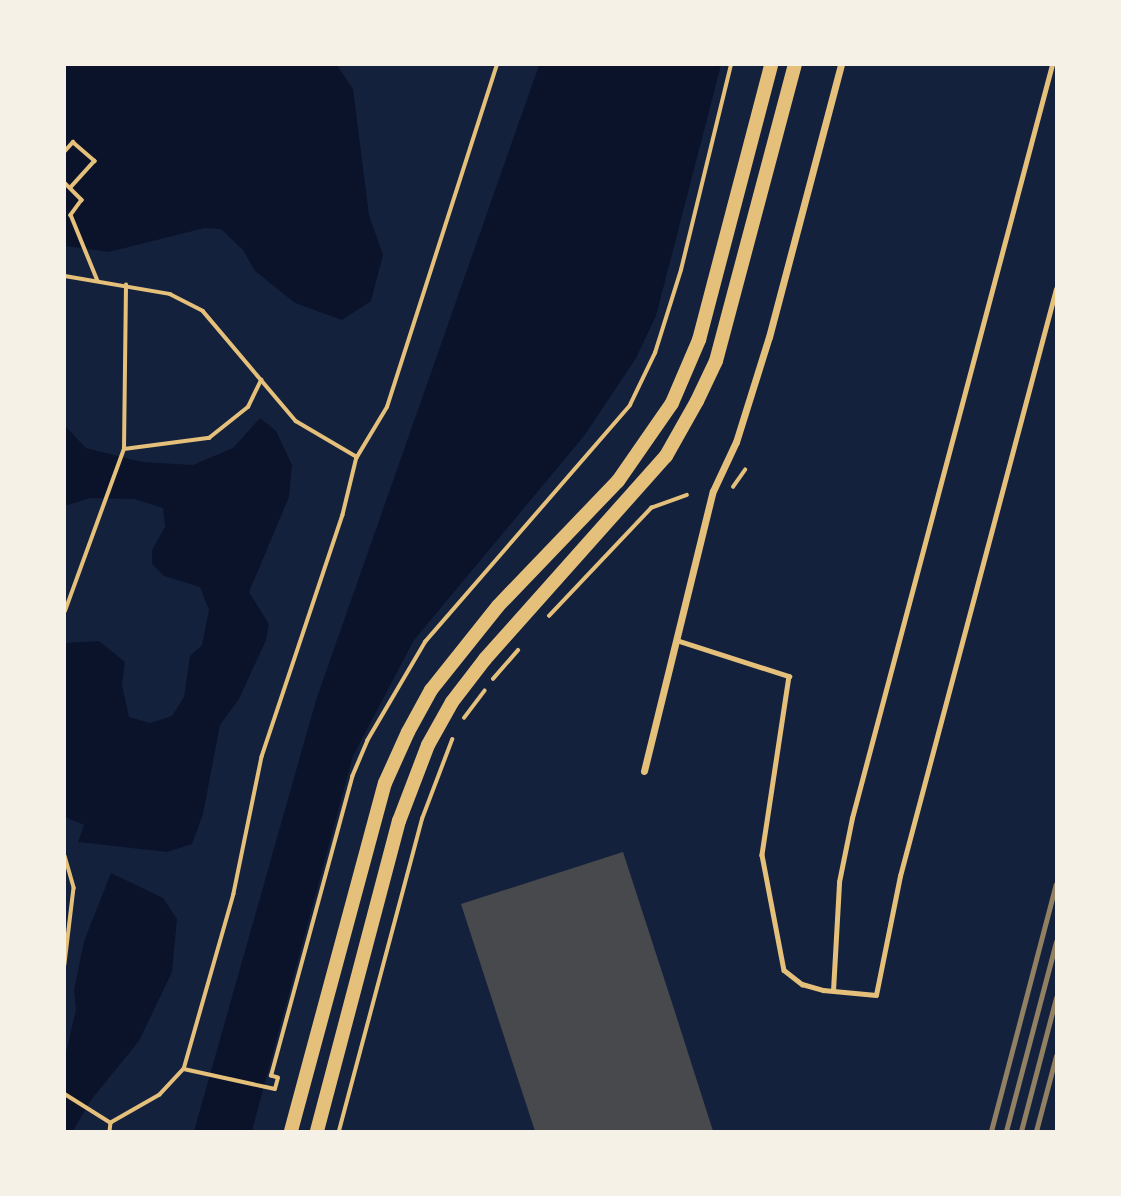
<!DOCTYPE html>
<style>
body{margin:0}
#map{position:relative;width:1121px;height:1196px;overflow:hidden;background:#14213d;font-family:Helvetica,sans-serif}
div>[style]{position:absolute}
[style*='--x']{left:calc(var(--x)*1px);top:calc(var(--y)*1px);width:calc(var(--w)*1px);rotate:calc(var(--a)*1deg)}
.water>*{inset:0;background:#0b132b}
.building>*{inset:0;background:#48494c}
.path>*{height:3.5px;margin:-1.75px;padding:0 1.75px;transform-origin:1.75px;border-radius:1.75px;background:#e5c07b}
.service>*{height:4.5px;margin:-2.25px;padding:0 2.25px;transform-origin:2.25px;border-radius:2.25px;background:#e5c07b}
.minor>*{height:7px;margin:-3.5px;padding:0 3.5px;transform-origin:3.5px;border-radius:3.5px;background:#e5c07b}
.secondary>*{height:14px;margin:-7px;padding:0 7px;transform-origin:7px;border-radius:7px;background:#e5c07b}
.rail>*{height:5px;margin:-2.5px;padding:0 2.5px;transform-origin:2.5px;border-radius:2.5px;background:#918062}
span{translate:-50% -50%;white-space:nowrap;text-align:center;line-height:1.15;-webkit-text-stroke:6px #f6f1e7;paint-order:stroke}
.frame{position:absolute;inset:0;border:66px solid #f6f1e7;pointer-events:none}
</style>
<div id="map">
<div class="water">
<div style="clip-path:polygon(65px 65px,337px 65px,353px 89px,369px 215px,383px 255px,371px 301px,342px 320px,295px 303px,255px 271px,243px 250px,221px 229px,205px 228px,109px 252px,65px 246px)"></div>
<div style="clip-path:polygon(539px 65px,721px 65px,656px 316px,636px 358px,584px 436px,414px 640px,353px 756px,252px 1131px,194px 1131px,316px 700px)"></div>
<div style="clip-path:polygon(260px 418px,276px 431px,292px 465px,289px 497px,249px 592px,269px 624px,266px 640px,239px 699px,220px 725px,203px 814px,192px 844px,167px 852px,78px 842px,84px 825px,65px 817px,65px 643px,99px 641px,125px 662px,122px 685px,129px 717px,150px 723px,172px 716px,184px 697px,190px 656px,202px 645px,209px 610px,200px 587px,164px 576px,152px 564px,152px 550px,165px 527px,163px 508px,134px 499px,90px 498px,65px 506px,65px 426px,86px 448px,142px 462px,193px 465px,233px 448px)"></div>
<div style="clip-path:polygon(111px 873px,163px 898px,177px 919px,172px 972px,139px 1041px,91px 1100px,73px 1131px,65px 1131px,65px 1056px,76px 1010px,74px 990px,84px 941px)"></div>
</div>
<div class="building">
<div style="clip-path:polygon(623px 852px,674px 1009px,713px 1131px,535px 1131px,512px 1061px,461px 904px)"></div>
</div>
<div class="path">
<div style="--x:65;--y:151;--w:12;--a:-48"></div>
<div style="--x:73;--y:142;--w:29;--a:41"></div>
<div style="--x:95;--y:161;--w:36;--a:132"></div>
<div style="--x:65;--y:183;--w:24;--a:45"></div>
<div style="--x:82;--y:200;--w:19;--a:126"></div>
<div style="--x:71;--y:215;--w:71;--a:67.8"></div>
<div style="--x:65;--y:276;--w:107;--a:9.7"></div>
<div style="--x:170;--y:294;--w:37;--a:27"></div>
<div style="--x:203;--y:311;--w:144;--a:49.8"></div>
<div style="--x:296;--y:421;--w:71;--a:30.5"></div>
<div style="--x:357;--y:457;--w:60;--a:103.6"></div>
<div style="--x:343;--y:515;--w:255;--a:108.5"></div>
<div style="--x:262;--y:757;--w:140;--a:101.6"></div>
<div style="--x:234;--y:894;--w:182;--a:105.9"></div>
<div style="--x:184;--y:1069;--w:35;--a:133"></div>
<div style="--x:160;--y:1095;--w:56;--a:150.3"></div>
<div style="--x:111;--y:1123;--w:8;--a:97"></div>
<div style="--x:124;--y:449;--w:86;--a:-7.4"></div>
<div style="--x:209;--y:438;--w:50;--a:-38.5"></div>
<div style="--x:248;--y:407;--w:30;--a:-64"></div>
<div style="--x:357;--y:457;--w:58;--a:-59"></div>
<div style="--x:387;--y:407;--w:359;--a:-72.2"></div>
<div style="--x:733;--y:487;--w:21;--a:-55"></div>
<div style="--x:65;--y:611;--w:172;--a:-70"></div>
<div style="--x:124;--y:449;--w:164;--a:-89.3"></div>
<div style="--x:549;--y:616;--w:149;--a:-46.6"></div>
<div style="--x:651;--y:508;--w:38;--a:-20"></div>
<div style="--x:493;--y:679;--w:38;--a:-49"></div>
<div style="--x:464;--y:718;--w:34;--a:-53"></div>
<div style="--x:65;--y:856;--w:33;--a:74"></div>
<div style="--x:74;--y:888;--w:77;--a:96.8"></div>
<div style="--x:184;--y:1069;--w:93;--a:12.4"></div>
<div style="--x:275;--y:1089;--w:11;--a:-75"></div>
<div style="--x:278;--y:1078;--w:7;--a:-164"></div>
<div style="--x:271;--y:1076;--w:310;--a:-74.8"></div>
<div style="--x:352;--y:777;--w:39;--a:-67"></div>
<div style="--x:367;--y:741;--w:115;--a:-59.6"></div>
<div style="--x:425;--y:642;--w:313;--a:-49.1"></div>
<div style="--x:630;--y:405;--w:58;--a:-64.3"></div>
<div style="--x:655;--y:353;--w:87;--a:-72.6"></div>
<div style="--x:681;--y:270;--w:211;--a:-76.3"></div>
<div style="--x:65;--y:1094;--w:54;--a:32.2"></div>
<div style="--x:339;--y:1131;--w:323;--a:-75.1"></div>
<div style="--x:422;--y:819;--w:85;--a:-69.2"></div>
</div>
<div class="service">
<div style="--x:676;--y:640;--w:119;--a:17.7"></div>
<div style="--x:789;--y:676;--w:181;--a:98.6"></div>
<div style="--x:762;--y:855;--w:117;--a:79.2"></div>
<div style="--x:784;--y:970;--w:23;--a:38"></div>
<div style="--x:802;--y:984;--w:22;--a:16"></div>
<div style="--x:823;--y:990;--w:53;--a:5.4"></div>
<div style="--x:876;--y:995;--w:121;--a:-78.6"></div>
<div style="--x:900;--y:876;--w:607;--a:-75.12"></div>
<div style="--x:833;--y:991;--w:109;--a:-86.8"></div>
<div style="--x:839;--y:882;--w:65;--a:-78.5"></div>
<div style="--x:852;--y:818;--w:779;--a:-75.13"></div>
</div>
<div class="minor">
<div style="--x:644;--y:771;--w:288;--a:-76.2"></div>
<div style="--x:713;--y:491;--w:54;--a:-64.9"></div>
<div style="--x:736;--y:442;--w:110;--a:-72.6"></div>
<div style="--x:769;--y:337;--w:281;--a:-75.2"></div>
</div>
<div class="secondary">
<div style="--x:291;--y:1131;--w:360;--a:-74.9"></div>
<div style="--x:385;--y:783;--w:56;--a:-65.7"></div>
<div style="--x:408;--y:732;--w:48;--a:-61.3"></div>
<div style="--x:431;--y:690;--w:107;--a:-51.4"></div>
<div style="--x:498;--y:606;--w:173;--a:-46.2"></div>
<div style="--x:618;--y:481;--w:95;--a:-55.3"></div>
<div style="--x:672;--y:403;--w:69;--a:-66.8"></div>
<div style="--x:699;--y:340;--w:284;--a:-75.3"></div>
<div style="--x:317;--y:1131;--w:321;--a:-75.2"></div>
<div style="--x:399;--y:821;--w:81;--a:-69.1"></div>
<div style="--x:428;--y:745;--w:49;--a:-60.8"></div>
<div style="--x:452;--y:702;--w:54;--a:-52.5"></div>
<div style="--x:485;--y:659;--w:272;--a:-48.3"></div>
<div style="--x:666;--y:456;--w:63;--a:-60.6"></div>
<div style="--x:697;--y:401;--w:44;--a:-64.6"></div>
<div style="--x:716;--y:361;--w:306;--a:-75.1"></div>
</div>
<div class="rail">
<div style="--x:991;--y:1131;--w:255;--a:-75.3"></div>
<div style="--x:1006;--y:1131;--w:196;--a:-75.2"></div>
<div style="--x:1021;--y:1131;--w:138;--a:-75.3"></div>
<div style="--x:1036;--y:1131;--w:78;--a:-75.1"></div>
</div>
<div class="frame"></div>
</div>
